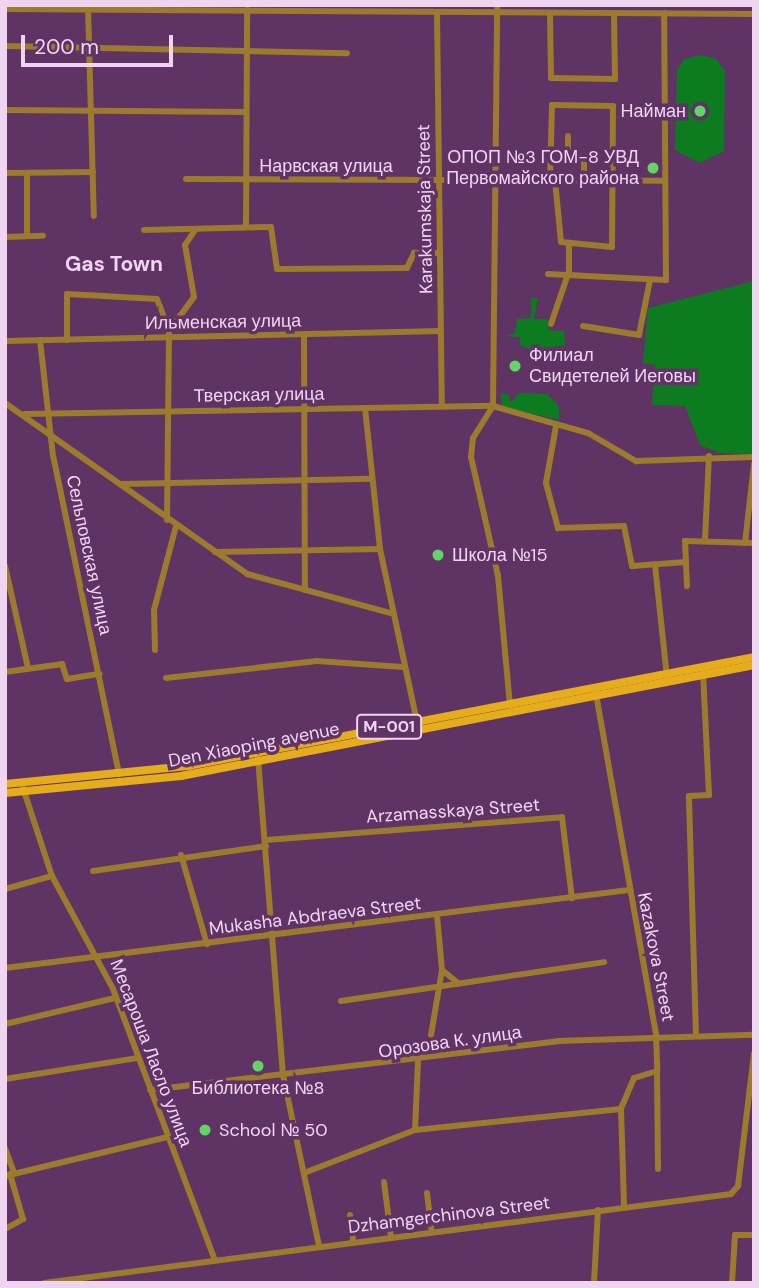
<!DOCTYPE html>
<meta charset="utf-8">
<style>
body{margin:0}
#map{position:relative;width:759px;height:1288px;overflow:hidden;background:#5f3363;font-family:"DM Sans",sans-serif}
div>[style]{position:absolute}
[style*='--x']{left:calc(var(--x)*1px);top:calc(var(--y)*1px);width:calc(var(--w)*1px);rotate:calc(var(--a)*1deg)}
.green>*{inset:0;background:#0d7b1f}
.minor>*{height:6px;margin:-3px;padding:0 3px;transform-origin:3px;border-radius:3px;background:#9c7a2e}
.major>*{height:8px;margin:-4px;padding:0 4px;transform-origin:4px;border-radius:4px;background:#e5ad1c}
.dots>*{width:19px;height:19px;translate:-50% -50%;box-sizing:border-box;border:4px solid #5f3363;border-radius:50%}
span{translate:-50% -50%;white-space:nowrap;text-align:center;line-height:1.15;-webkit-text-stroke:7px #5f3363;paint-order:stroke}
.shield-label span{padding:2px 5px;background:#5f3363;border:2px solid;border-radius:5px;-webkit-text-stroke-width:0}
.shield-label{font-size:16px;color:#f0d5f1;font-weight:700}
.poi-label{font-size:18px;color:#f0d5f1}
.right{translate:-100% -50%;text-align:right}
.left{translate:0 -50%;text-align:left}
.street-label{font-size:18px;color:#f0d5f1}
.quarter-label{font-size:21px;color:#f0d5f1;font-weight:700}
.frame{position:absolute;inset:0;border:7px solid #f0d5f1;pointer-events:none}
.scale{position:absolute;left:21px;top:35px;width:152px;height:32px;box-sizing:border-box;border:4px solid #f0d5f1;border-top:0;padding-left:9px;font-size:21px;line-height:24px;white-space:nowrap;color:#f0d5f1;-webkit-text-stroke:5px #5f3363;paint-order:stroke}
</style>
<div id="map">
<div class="green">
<div style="clip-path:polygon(700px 55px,715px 58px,725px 71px,724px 151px,699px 163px,675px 150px,677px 70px,684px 59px)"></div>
<div style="clip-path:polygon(754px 281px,754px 454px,719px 453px,700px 445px,685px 406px,652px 405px,655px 365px,643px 363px,648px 308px)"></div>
<div style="clip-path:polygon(531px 298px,538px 298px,534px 319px,548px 319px,549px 330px,564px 331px,565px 345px,532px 350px,520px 345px,520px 337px,506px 336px,515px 333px,517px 319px,531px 318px)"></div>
<div style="clip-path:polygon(501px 393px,509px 395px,510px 403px,519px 393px,547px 394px,559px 406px,559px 420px,502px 407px)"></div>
</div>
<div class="minor">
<div style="--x:88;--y:7;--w:209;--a:88.4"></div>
<div style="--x:5;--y:9;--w:749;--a:0.38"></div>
<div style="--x:437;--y:12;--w:394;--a:89.3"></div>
<div style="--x:550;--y:13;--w:65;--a:89.1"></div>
<div style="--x:551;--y:78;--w:64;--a:0.9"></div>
<div style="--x:615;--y:79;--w:66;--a:-90.9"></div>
<div style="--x:5;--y:46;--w:342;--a:1.2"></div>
<div style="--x:5;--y:110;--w:241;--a:0.5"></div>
<div style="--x:568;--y:136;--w:23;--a:90"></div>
<div style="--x:568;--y:159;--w:16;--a:0"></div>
<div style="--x:584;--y:159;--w:22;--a:90"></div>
<div style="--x:5;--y:173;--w:88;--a:-0.7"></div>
<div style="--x:186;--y:179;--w:479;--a:0.2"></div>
<div style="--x:550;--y:181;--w:76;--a:-88.5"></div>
<div style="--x:552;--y:105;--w:61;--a:0.9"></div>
<div style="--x:613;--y:106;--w:141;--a:90.4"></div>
<div style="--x:612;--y:247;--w:51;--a:-174.4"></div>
<div style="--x:561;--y:242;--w:61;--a:-95.6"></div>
<div style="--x:246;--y:226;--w:216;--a:-89.7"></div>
<div style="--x:144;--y:230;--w:127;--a:-1.4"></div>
<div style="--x:271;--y:227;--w:42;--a:81.9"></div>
<div style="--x:277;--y:269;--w:130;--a:-0.4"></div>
<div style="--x:407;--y:268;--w:17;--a:-65"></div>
<div style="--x:414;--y:253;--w:25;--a:0"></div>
<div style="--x:27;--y:236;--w:63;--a:-90"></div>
<div style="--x:5;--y:237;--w:38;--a:-2"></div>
<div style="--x:548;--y:274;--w:118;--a:2.9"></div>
<div style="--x:666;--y:280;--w:267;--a:-90.4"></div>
<div style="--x:551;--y:324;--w:56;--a:-71.2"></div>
<div style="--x:569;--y:271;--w:25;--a:-90"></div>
<div style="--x:583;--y:326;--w:57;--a:9.1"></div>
<div style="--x:639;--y:335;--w:56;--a:-78.7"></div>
<div style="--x:169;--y:331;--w:42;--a:-53.7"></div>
<div style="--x:194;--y:297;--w:53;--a:-99.8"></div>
<div style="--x:185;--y:245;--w:18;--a:-56"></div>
<div style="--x:304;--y:334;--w:256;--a:89.8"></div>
<div style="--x:40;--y:340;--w:116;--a:83.6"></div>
<div style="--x:53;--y:455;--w:326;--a:78.3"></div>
<div style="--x:67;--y:340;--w:46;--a:-90"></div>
<div style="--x:67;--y:294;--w:90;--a:3.2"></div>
<div style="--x:157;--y:299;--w:34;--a:69"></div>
<div style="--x:169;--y:331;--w:189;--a:90.6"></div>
<div style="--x:5;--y:341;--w:436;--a:-1.3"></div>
<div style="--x:5;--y:403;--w:296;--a:35.2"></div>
<div style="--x:247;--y:574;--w:149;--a:15.2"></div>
<div style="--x:493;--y:406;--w:401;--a:-89.4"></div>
<div style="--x:493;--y:406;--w:38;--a:122"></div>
<div style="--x:473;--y:438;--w:19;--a:96"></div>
<div style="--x:471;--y:457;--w:122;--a:77.2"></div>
<div style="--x:498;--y:576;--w:131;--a:84.7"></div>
<div style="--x:365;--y:408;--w:142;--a:83.9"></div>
<div style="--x:380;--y:549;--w:177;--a:77.9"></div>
<div style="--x:25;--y:414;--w:468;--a:-1"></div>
<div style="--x:493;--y:406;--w:99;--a:15.9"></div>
<div style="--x:588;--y:433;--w:56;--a:30.3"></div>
<div style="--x:636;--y:461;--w:118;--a:-1.9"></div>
<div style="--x:556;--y:426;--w:58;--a:100"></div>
<div style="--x:546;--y:483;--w:47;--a:75.1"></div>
<div style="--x:558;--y:528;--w:66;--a:-1.7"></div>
<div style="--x:624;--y:526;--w:41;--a:78.7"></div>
<div style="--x:632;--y:566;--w:54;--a:-4.2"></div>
<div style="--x:123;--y:484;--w:249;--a:-1.2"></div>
<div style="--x:705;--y:540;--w:84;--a:-87.3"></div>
<div style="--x:745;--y:543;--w:80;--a:-83.5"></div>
<div style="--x:215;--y:552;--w:165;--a:-1"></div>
<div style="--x:655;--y:565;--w:114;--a:83.9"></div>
<div style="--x:5;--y:566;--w:105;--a:77.3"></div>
<div style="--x:687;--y:586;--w:45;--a:-92.5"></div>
<div style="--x:685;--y:541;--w:69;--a:1.7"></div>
<div style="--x:155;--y:650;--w:40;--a:-91.4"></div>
<div style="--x:154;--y:610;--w:87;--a:-75.3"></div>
<div style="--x:5;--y:672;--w:58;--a:-8"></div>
<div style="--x:62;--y:664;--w:16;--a:72"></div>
<div style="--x:67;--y:679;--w:33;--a:-9"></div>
<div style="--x:166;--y:678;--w:152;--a:-6.4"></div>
<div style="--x:317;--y:661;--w:86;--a:4"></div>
<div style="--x:596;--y:694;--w:344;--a:80"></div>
<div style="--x:656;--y:1033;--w:38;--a:88"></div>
<div style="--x:657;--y:1071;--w:24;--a:163"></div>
<div style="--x:634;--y:1078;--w:34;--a:113"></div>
<div style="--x:621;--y:1109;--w:98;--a:88.2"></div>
<div style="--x:258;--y:758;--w:318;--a:85.5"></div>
<div style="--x:283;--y:1075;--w:175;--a:78.1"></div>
<div style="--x:23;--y:788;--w:93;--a:71.8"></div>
<div style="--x:52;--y:876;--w:128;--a:61.6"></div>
<div style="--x:113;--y:989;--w:290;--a:69.4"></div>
<div style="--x:266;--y:840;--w:297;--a:-4.4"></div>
<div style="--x:562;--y:817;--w:82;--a:83"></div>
<div style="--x:181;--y:855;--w:93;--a:73.7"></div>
<div style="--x:93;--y:871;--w:175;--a:-8.2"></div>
<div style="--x:5;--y:889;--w:49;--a:-15.5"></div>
<div style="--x:437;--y:915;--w:55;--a:84.8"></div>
<div style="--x:442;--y:970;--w:21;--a:39"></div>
<div style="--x:5;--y:968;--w:629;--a:-7.13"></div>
<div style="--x:341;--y:1001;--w:266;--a:-8.4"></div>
<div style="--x:5;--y:1024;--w:113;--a:-13.3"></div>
<div style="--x:431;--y:1035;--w:66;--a:-80.4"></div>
<div style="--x:696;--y:1035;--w:239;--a:-91.7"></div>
<div style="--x:689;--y:796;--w:20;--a:-3"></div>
<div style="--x:709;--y:795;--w:121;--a:-92.8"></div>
<div style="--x:657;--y:1071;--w:98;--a:89.4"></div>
<div style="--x:5;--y:1079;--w:135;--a:-9"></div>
<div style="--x:150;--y:1090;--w:411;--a:-6.8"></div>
<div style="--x:558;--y:1041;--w:196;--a:-1.8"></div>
<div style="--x:415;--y:1130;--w:68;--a:-87.5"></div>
<div style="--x:5;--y:1148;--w:27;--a:70"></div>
<div style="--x:304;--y:1173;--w:119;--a:-21.2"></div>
<div style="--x:415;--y:1130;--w:207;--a:-5.8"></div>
<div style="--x:5;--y:1176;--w:168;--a:-13.5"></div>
<div style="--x:384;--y:1182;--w:55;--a:82.7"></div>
<div style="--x:427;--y:1193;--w:39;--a:83"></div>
<div style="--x:350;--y:1215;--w:26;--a:83"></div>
<div style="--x:5;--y:1229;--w:21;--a:-29"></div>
<div style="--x:23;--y:1219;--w:47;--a:-106.1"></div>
<div style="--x:44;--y:1283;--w:693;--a:-7.38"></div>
<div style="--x:731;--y:1194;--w:11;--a:-49"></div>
<div style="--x:738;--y:1186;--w:134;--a:-83.1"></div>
<div style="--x:594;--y:1283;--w:73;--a:-86.9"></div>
<div style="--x:732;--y:1283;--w:48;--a:-86.4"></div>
<div style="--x:735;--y:1235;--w:19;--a:0"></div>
</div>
<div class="major">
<div style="--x:5;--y:784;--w:184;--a:-5.6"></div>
<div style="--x:188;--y:766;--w:576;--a:-10.9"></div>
<div style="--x:5;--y:793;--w:177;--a:-5.5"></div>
<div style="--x:181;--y:776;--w:584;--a:-10.96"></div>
</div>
<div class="dots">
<div style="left:700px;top:111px;background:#63d468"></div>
<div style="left:653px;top:168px;background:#63d468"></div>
<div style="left:515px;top:366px;background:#63d468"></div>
<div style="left:438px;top:555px;background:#63d468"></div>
<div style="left:258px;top:1066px;background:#63d468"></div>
<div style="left:205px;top:1130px;background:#63d468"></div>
</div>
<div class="shield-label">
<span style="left:389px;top:727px">M-001</span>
</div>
<div class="poi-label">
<span class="right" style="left:686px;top:111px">Найман</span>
<span class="right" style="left:639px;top:168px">ОПОП №3 ГОМ-8 УВД<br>Первомайского района</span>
<span class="left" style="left:529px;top:366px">Филиал<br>Свидетелей Иеговы</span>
<span class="left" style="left:452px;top:555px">Школа №15</span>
<span style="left:258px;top:1088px">Библиотека №8</span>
<span class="left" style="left:219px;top:1130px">School № 50</span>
</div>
<div class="street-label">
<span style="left:326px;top:166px">Нарвская улица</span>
<span style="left:425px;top:209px;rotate:-91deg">Karakumskaja Street</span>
<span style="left:223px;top:322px;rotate:-1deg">Ильменская улица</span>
<span style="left:259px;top:395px;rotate:-1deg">Тверская улица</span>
<span style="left:89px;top:555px;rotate:78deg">Сельповская улица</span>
<span style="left:254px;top:745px;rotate:-11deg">Den Xiaoping avenue</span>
<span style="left:453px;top:811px;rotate:-4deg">Arzamasskaya Street</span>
<span style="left:315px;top:916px;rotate:-7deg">Mukasha Abdraeva Street</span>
<span style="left:656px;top:957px;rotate:79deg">Kazakova Street</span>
<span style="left:450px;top:1042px;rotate:-8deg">Орозова К. улица</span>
<span style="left:151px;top:1053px;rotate:69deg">Месароша Ласло улица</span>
<span style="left:449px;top:1215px;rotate:-7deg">Dzhamgerchinova Street</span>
</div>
<div class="quarter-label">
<span style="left:114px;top:264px">Gas Town</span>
</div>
<div class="frame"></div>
<div class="scale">200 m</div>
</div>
